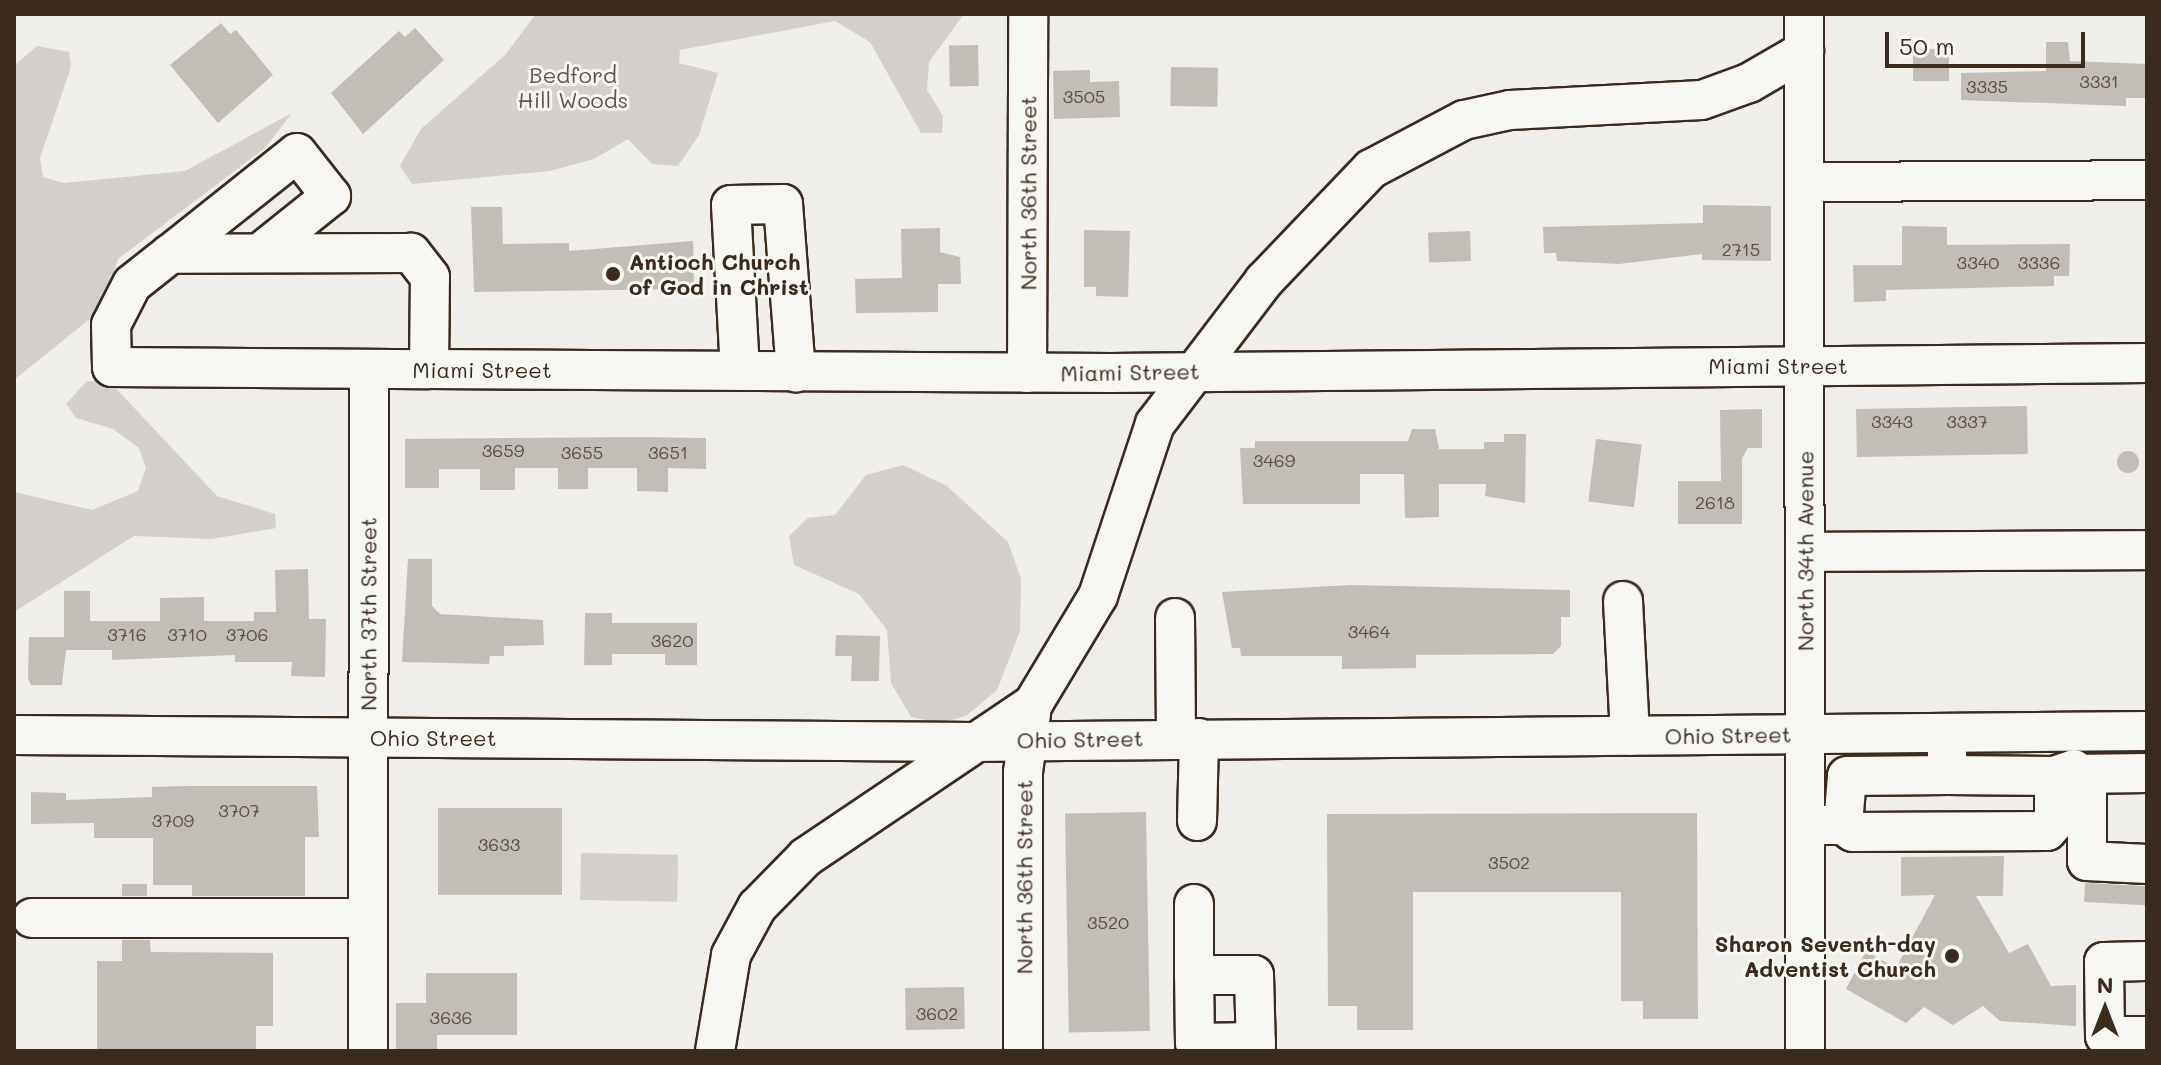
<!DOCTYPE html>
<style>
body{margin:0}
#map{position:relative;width:2161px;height:1065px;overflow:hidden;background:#efeeea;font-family:Mali,sans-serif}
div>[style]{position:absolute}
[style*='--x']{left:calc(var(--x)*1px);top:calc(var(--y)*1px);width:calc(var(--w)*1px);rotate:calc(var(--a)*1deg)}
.green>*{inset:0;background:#d4d1cc;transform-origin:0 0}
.building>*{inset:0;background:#c2bdb7;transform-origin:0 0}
.round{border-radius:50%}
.roads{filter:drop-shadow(2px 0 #3b2a1e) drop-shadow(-2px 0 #3b2a1e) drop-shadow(0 2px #3b2a1e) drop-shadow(0 -2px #3b2a1e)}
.minor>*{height:38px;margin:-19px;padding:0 19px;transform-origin:19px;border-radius:19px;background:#f6f6f2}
.dots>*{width:22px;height:22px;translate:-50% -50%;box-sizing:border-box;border:4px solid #f6f6f2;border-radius:50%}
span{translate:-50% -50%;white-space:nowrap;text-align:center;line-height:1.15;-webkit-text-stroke:6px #f6f6f2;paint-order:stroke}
.number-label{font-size:18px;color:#5d4f44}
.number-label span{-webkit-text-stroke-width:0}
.park-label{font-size:22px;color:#61544a}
.street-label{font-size:22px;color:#3b2a1e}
.poi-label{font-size:22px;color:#3b2a1e;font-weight:700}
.left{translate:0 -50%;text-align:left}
.right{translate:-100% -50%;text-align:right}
.frame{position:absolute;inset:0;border:16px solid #3b2a1e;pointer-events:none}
.north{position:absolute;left:2065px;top:969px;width:80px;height:80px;-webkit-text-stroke:6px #f6f6f2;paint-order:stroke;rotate:0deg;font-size:22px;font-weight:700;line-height:32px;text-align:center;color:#3b2a1e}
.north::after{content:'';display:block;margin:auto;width:28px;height:36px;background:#3b2a1e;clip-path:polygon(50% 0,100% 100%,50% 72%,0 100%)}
.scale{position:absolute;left:1885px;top:32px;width:200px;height:36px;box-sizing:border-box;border:4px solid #3b2a1e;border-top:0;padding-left:10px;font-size:24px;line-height:28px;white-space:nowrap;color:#3b2a1e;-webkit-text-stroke:6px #f6f6f2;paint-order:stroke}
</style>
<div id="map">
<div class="green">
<div style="clip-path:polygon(536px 14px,964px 14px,929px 62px,927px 90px,943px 116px,942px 133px,921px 133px,870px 42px,835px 21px,680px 50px,679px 63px,718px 73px,699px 135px,678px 166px,652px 164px,628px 139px,594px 159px,550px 171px,412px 184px,400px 166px,421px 129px,505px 55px)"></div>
<div style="clip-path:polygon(37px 46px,69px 52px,71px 67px,40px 158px,43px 177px,64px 183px,185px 171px,292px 113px,265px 148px,118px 259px,102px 309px,14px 380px,14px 66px)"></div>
<div style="clip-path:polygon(87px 381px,109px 381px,217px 496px,275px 514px,276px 528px,211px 539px,134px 536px,14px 612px,14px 492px,92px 510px,138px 491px,146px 468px,139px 448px,113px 429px,76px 418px,66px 404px)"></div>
<div style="clip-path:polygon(903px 465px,947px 486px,1008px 542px,1021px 579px,1020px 631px,997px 690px,966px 716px,940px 723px,911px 717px,891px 683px,887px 630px,859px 594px,794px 565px,789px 536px,808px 518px,835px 515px,866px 475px)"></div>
<div style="left:581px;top:853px;width:97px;height:47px;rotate:1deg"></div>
</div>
<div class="building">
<div style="clip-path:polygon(221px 23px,230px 34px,236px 30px,273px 75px,218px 123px,170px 65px)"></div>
<div style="clip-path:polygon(415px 28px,444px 60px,363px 134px,331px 93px,399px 31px,405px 37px)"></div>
<div style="clip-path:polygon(2046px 42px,2068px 42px,2070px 61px,2147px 64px,2147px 98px,2126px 98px,2126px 106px,1961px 100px,1961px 73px,2046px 71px)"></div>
<div style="left:978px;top:45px;width:41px;height:29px;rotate:89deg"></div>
<div style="left:1949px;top:49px;width:32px;height:36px;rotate:90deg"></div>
<div style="left:1171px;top:67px;width:47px;height:39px;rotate:1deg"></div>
<div style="clip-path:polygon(1090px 70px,1090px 82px,1119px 81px,1120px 117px,1054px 119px,1053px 71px)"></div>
<div style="clip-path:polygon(1703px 205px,1771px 206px,1771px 261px,1702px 260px,1702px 254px,1619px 264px,1557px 261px,1556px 253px,1544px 253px,1543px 227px,1703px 223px)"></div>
<div style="clip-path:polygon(471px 207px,502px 207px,503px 244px,569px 243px,569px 251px,693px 241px,694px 289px,474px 292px)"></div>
<div style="clip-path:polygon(1902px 226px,1947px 227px,1947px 245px,2070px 244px,2069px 276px,2054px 276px,2054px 286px,1886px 290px,1886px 301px,1854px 302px,1853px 265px,1902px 265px)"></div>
<div style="clip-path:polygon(940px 228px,940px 252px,960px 257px,961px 284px,938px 284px,938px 312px,856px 313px,855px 279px,902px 278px,901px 229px)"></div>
<div style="clip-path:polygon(1084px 230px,1130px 231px,1128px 297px,1096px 296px,1096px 287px,1084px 287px)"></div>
<div style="left:1470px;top:231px;width:30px;height:42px;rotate:88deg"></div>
<div style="left:2027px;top:406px;width:48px;height:171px;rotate:89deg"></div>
<div style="clip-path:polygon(1762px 409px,1762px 448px,1748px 448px,1742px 458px,1742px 524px,1678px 524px,1678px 481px,1721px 481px,1720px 410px)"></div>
<div style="clip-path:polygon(1412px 429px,1435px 429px,1439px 449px,1484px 449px,1484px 442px,1504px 442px,1504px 434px,1526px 434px,1525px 503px,1485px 496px,1486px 484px,1439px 484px,1439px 517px,1405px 518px,1404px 474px,1360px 474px,1360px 504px,1243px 504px,1240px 448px,1255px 448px,1255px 441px,1408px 441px)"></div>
<div style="clip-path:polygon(637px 437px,706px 438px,706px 469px,668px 468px,668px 492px,637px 491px,637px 468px,588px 468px,588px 489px,558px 489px,558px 468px,515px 468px,515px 490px,480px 490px,480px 469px,439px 469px,439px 488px,405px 488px,405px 439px)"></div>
<div style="left:1596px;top:439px;width:46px;height:63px;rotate:7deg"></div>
<div class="round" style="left:2117px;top:451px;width:22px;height:22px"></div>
<div style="clip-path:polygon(408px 559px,432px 559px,432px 606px,440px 614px,543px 620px,544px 645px,504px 646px,504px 656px,490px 656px,489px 664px,402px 662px)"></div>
<div style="clip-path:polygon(308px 569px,309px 619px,326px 619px,325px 677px,291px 676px,292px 662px,235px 662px,235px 655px,112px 660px,112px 650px,66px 650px,62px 685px,31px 685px,28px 679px,29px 637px,64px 637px,64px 591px,90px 591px,90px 621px,160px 621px,160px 598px,204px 597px,204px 621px,254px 621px,254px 612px,276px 612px,275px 570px)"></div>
<div style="clip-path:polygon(1351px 585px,1570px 590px,1570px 617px,1561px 617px,1561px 646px,1553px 654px,1416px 655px,1416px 668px,1342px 669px,1342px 656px,1241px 656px,1240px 648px,1232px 648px,1222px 592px)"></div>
<div style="clip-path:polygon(585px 613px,612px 613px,612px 623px,697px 623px,697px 665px,665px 665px,665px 654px,612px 654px,612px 665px,584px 665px)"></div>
<div style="clip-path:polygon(836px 635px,880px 636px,879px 681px,851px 681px,852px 656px,835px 656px)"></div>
<div style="clip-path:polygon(190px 786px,317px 786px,319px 837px,305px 837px,305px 896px,192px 896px,192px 885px,153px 885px,153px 838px,94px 838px,94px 823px,31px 824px,31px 792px,66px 793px,66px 800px,152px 797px,152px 787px)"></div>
<div style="left:438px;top:808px;width:124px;height:87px"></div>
<div style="left:1146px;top:812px;width:219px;height:81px;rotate:89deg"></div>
<div style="clip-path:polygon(1697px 813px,1698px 1019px,1643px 1019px,1643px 1001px,1621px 1001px,1621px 892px,1413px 892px,1413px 1030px,1357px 1030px,1357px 1006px,1328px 1006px,1327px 814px)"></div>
<div style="clip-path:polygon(2004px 856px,2003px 896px,1976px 896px,2009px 953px,2028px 944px,2051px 986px,2076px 985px,2076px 1026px,2000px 1021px,1983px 1006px,1953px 1025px,1924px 1007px,1906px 1023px,1846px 989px,1866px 951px,1896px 968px,1935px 895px,1901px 896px,1901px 857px)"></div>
<div style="left:2085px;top:883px;width:62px;height:19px;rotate:3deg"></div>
<div style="left:122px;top:884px;width:25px;height:12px"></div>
<div style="clip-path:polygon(122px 940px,150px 940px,151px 952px,273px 953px,273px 1026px,256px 1026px,256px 1051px,97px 1051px,97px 961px,122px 961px)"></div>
<div style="clip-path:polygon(426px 973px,517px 973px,517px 1035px,437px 1035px,437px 1051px,396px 1051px,396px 1003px,426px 1003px)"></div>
<div style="left:964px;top:987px;width:42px;height:59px;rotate:89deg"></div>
</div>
<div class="roads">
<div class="minor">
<div style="--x:1804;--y:14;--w:1037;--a:89.94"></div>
<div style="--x:1806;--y:182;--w:341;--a:-0.3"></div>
<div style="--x:170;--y:254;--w:162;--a:-38.5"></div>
<div style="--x:297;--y:153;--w:55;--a:51.7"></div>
<div style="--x:331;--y:196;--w:90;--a:141.3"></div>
<div style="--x:429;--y:369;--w:92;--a:-89.4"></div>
<div style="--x:430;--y:277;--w:31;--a:-128"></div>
<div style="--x:411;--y:253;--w:241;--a:179.8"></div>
<div style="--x:170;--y:254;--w:48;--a:141.7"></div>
<div style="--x:132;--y:284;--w:46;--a:117.1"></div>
<div style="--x:111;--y:325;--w:42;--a:88.6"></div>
<div style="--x:112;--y:367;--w:317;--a:0.4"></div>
<div style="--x:429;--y:369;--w:682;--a:0.34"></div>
<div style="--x:1111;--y:373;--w:1036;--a:-0.55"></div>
<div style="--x:740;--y:371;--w:166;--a:-93.1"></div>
<div style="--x:731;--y:205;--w:52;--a:-1.1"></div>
<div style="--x:783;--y:204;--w:169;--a:85.6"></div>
<div style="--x:1027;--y:373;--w:359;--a:-89.8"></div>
<div style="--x:1805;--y:552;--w:342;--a:-0.3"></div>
<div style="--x:1623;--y:601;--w:135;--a:87"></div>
<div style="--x:1175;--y:618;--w:120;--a:89.5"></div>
<div style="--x:1946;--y:733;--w:42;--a:87.3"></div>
<div style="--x:1948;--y:775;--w:106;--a:0.5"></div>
<div style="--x:2054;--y:776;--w:21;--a:-19"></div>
<div style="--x:14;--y:735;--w:960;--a:0.42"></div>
<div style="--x:974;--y:742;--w:1173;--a:-0.54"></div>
<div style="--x:2074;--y:774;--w:73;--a:-0.8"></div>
<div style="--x:2087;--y:774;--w:87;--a:90"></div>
<div style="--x:2087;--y:861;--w:60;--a:2.9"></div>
<div style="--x:1197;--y:821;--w:83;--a:-88.6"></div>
<div style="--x:1819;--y:825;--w:24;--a:0"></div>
<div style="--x:1843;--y:825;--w:49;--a:-85.3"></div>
<div style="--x:1847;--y:776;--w:101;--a:-0.6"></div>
<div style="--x:1843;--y:825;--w:12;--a:35"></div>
<div style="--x:1853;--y:832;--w:194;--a:-0.3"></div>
<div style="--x:2047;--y:831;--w:11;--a:-49"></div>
<div style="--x:2054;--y:823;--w:47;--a:-90"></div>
<div style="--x:1194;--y:904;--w:71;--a:90"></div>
<div style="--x:32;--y:918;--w:336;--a:0"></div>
<div style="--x:1256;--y:1042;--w:61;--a:179.1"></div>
<div style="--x:1195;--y:1043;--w:68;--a:-90.8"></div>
<div style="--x:1194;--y:975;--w:60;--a:0"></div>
<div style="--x:1254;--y:975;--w:76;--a:88.5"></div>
<div style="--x:368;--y:1051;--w:682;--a:-89.92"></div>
<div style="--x:715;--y:1051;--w:97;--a:-80.5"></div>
<div style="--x:731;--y:955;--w:55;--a:-61.6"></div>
<div style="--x:757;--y:907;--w:70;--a:-45.6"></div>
<div style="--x:806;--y:857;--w:274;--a:-34"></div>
<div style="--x:1033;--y:704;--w:126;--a:-59"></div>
<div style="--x:1098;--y:596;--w:181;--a:-71.7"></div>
<div style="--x:1155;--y:424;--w:180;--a:-52.7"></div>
<div style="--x:1264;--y:281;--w:155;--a:-46.3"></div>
<div style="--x:1371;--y:169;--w:105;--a:-27.8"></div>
<div style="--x:1464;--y:120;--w:47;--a:-12.3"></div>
<div style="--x:1510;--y:110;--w:192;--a:-3"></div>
<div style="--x:1702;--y:100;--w:50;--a:-19.9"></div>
<div style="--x:1749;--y:83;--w:64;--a:-30.2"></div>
<div style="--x:1023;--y:1051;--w:279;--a:-90"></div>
<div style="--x:1023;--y:772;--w:59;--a:-82.1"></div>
<div style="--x:2142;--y:1051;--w:15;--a:-90"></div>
<div style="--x:2142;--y:1036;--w:37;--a:180"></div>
<div style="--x:2105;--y:1036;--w:74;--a:-90.8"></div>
<div style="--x:2104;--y:962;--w:43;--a:-1.3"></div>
</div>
</div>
<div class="dots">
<div style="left:613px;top:274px;background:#3b2a1e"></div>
<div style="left:1952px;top:956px;background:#3b2a1e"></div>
</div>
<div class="number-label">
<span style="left:2099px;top:81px">3331</span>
<span style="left:1987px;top:86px">3335</span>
<span style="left:1084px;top:96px">3505</span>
<span style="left:1741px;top:249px">2715</span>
<span style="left:1978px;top:262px">3340</span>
<span style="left:2039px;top:262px">3336</span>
<span style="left:1892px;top:421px">3343</span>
<span style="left:1967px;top:421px">3337</span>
<span style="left:503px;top:450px">3659</span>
<span style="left:582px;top:452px">3655</span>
<span style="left:668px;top:452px">3651</span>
<span style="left:1274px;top:460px">3469</span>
<span style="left:1715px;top:502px">2618</span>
<span style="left:1369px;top:631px">3464</span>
<span style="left:127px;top:634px">3716</span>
<span style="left:187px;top:634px">3710</span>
<span style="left:247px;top:634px">3706</span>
<span style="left:672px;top:640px">3620</span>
<span style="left:239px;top:810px">3707</span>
<span style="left:173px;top:820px">3709</span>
<span style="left:499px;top:844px">3633</span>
<span style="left:1509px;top:862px">3502</span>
<span style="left:1108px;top:922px">3520</span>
<span style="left:937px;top:1013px">3602</span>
<span style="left:451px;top:1017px">3636</span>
</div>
<div class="park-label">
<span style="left:573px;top:87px">Bedford<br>Hill Woods</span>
</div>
<div class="street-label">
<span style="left:1028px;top:193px;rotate:-90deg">North 36th Street</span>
<span style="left:1778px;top:366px">Miami Street</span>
<span style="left:482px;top:370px">Miami Street</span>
<span style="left:1130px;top:372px;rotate:-1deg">Miami Street</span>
<span style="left:1805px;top:551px;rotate:-90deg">North 34th Avenue</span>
<span style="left:368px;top:614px;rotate:-90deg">North 37th Street</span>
<span style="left:1728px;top:735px;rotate:-1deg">Ohio Street</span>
<span style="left:433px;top:738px">Ohio Street</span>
<span style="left:1080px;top:739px;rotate:-1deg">Ohio Street</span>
<span style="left:1024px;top:877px;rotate:-90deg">North 36th Street</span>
</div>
<div class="poi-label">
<span class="left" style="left:629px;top:274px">Antioch Church<br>of God in Christ</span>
<span class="right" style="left:1936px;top:956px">Sharon Seventh-day<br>Adventist Church</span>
</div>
<div class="frame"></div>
<div class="north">N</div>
<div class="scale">50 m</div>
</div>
